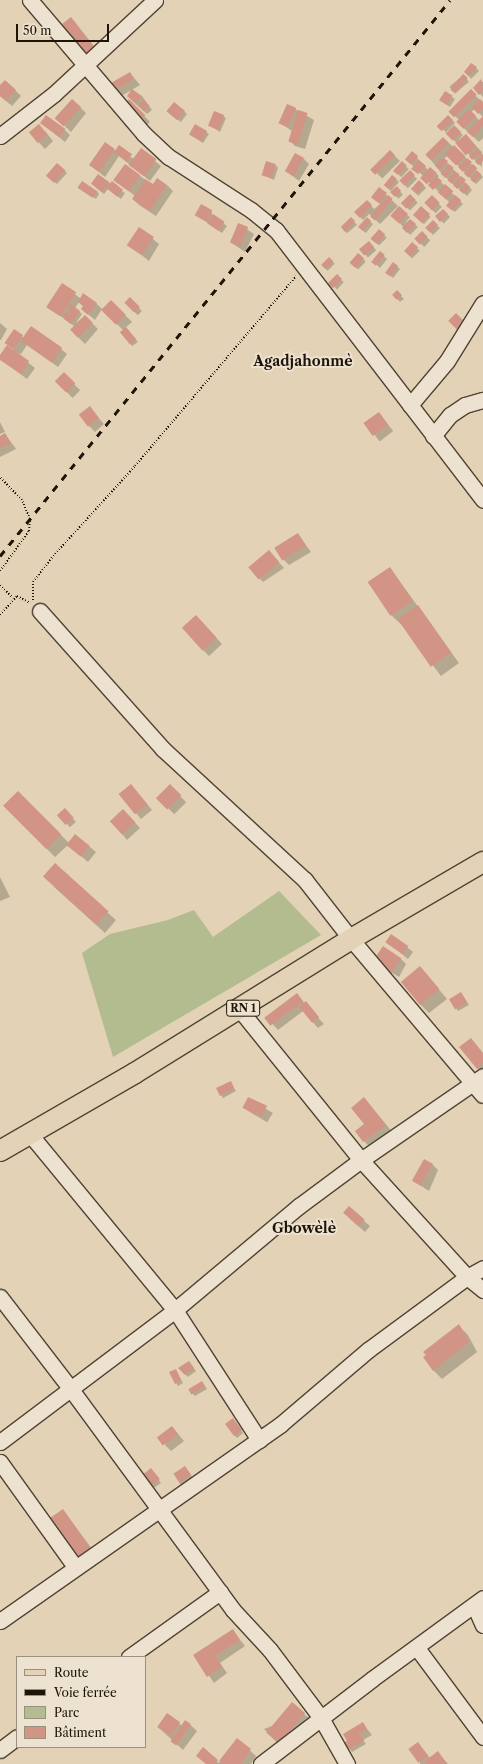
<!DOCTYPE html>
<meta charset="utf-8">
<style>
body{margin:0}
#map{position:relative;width:483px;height:1764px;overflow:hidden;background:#e3d2b6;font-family:"Libre Caslon Text",serif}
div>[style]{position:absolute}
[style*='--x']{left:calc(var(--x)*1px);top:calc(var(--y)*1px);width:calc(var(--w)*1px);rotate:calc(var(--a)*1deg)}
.green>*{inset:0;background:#b2bc8f}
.shadow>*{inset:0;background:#0003;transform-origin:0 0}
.building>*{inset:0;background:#d29484;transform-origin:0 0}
.path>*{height:2px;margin-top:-1px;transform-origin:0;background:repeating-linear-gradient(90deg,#1e1508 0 1px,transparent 0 3px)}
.roads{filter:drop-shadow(1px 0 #4f4434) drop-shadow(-1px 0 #4f4434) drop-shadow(0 1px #4f4434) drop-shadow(0 -1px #4f4434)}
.minor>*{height:15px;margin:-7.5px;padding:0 7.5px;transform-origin:7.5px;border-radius:7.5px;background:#ede2d0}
.major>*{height:20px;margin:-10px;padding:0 10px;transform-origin:10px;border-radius:10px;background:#e3d2b6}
.rail>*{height:3px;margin-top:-1.5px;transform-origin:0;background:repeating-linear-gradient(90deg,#1e1508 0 7px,transparent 0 14px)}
span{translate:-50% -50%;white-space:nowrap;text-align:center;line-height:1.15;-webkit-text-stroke:4px #ede2d0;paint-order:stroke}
.shield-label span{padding:1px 3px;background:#ede2d0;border:1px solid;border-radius:3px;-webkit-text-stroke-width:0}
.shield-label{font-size:11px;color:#1e1508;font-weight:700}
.quarter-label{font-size:14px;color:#1e1508;font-weight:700}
.legend{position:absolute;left:16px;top:1656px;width:130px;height:92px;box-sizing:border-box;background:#ede2d0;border:1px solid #9a9080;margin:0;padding:5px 7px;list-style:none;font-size:12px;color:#1e1508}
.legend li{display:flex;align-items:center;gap:8px;height:20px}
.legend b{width:20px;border:1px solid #9a9080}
.scale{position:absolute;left:16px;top:24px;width:93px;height:18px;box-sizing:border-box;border:2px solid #1e1508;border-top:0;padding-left:5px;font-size:12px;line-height:14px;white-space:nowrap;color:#1e1508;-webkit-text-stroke:3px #ede2d0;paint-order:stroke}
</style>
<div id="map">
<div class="green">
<div style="clip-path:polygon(279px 891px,321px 935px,113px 1057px,82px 953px,110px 934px,168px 920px,194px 910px,213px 937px)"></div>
</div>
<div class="shadow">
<div style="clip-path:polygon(71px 18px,100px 54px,91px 62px)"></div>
<div style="left:472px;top:64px;width:10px;height:11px;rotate:45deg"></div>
<div style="clip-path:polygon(130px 73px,140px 85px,118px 98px,112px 92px)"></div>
<div style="left:463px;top:75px;width:9px;height:18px;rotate:49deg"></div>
<div style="clip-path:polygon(481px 81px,483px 82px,483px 97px,474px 88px)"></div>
<div style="clip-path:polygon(0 86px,15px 90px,21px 96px,12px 106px,0 96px)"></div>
<div style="clip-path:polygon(evenodd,471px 91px,483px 103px,483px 138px,479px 142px,457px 122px,459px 120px,451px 112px,471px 91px,475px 109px,483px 117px,480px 121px,471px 112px,475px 109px)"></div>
<div style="clip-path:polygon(142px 96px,152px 110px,147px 114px,130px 99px)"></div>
<div style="clip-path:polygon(452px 97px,455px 99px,450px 107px,443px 102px)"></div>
<div style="clip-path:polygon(135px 106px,150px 122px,145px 126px,139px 120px)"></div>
<div style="clip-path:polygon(80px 107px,86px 113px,71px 132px,57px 119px)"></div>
<div style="clip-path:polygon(295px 109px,314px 120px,305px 149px,295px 146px,289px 140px,292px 131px,280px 123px)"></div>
<div style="clip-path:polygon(184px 111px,187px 114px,181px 122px,170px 114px)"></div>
<div style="clip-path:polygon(223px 116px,226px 118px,220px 132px,209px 125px)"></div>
<div style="left:448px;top:116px;width:10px;height:13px;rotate:45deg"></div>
<div style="clip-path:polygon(41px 123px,64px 129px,70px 135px,65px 142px)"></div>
<div style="left:454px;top:127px;width:12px;height:10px;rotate:42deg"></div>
<div style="clip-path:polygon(45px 131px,53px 141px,45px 149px,30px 133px)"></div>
<div style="clip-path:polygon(206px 132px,209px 134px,203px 143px,190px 134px)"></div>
<div style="clip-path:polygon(466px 136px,482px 152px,482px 167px,458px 144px)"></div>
<div style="clip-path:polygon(443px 138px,464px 156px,483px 177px,476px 184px,448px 155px,444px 159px,472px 190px,467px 196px,442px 174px,426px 154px)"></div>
<div style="clip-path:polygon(114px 150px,135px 159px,141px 150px,161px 166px,150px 181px,119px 156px,105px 177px,90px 165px)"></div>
<div style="left:390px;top:151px;width:14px;height:25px;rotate:45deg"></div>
<div style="clip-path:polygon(412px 152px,428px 170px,430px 168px,439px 176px,437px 178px,463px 204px,455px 212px,447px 205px,449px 202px,406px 159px)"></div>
<div style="clip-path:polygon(303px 158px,309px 164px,299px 181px,286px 171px)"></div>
<div style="left:402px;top:163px;width:9px;height:11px;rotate:41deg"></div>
<div style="clip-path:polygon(276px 165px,278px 168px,274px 180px,263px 175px)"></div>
<div style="clip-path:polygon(64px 170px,67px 173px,57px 184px,50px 178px)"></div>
<div style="left:410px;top:172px;width:10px;height:13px;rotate:45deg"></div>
<div style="clip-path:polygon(139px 175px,153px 186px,167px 185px,173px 191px,156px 216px,139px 205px,133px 199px,135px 196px,114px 179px)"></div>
<div style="clip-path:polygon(396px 179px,399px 182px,391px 191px,384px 185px)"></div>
<div style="left:419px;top:181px;width:10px;height:11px;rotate:45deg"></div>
<div style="clip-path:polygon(108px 182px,125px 193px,121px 199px,108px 189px,104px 194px,95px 187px)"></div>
<div style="clip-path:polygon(379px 188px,398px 206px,380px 224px,369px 214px,363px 220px,356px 212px,367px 201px,374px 209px,380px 204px,372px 196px)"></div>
<div style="left:397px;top:188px;width:9px;height:6px;rotate:49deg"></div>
<div style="clip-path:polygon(82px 190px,97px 191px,99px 194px,96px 199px)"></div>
<div style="left:410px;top:195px;width:11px;height:11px;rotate:45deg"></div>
<div style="left:432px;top:197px;width:14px;height:9px;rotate:45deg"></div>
<div style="left:421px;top:208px;width:13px;height:10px;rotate:42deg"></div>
<div style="left:443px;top:210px;width:10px;height:9px;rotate:45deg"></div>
<div style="clip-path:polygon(211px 211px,213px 216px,227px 226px,222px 233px,197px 215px)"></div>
<div style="clip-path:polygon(393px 215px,407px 215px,410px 217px,405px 223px,410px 220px,418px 227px,410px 235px)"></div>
<div style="left:351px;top:218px;width:9px;height:13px;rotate:49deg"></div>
<div style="clip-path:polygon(367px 219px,373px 224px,366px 233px,362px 230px)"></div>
<div style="clip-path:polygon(433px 222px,440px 228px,433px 235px,427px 228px)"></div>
<div style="clip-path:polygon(239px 224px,254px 234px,245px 252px,230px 242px)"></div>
<div style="clip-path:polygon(140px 229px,159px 244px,149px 261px,129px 245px)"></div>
<div style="left:379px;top:230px;width:11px;height:11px;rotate:45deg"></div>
<div style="left:422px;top:233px;width:11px;height:9px;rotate:41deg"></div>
<div style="left:369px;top:242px;width:11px;height:11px;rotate:49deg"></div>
<div style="left:412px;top:243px;width:11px;height:11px;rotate:45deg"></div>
<div style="clip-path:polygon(380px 252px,387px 259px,380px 268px,376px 264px)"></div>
<div style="left:358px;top:254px;width:11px;height:11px;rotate:45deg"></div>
<div style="left:329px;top:258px;width:8px;height:10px;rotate:45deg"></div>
<div style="clip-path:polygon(394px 264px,400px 269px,393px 278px,389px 275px)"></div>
<div style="left:337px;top:276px;width:9px;height:10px;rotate:41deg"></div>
<div style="clip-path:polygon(62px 284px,81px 299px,96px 303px,102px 309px,95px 320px,82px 309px,84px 307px,79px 302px,75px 308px,82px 314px,76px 323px,85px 316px,98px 329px,85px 344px,71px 330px,74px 326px,47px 306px)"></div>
<div style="clip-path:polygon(397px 292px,404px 299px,400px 302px,394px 295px)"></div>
<div style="left:130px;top:299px;width:17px;height:6px;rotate:45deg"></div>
<div style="clip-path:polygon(111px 301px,132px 322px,125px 328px,138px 342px,132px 346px,121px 333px,124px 331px,103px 310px)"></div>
<div style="clip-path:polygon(0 323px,7px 329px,1px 340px,0 339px)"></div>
<div style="clip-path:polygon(14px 331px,24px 338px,61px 349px,67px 354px,58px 367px,27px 345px,21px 354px,16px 353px,35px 368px,27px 379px,0 359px,0 356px,14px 350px,6px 342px)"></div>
<div style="left:64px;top:374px;width:23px;height:11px;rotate:45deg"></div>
<div style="clip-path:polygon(90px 408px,104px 424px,95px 432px,89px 426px)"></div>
<div style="left:379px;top:413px;width:23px;height:17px;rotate:52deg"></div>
<div style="clip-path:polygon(0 422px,5px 432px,0 434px)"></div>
<div style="clip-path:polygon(5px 434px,16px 449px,0 457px,0 437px)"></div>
<div style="clip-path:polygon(298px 534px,311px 552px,289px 565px,283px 559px)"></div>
<div style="clip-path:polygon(275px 558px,284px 568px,263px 582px,257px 576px)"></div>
<div style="clip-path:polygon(390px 568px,459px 663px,441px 676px,402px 625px,393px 617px,370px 583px)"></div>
<div style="clip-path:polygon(202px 622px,222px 644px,209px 656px,203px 650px)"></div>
<div style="left:170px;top:786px;width:23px;height:17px;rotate:45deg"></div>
<div style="clip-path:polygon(136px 791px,152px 810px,141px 819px,136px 813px)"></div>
<div style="clip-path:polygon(18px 792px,69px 843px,75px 835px,90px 847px,96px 852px,88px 862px,68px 845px,55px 857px,4px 806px)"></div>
<div style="left:65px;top:809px;width:17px;height:8px;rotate:50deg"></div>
<div style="clip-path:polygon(129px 816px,140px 828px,127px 840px,122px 834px)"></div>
<div style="clip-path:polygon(0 877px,10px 897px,0 901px)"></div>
<div style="clip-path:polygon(53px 886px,107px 912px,116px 920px,105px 933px)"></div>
<div style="clip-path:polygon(387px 942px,407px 947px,413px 952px,408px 959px)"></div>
<div style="clip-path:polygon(400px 958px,406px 964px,399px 977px,381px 966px)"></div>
<div style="clip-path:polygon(420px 967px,447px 999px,429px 1013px,420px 1004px)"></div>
<div style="clip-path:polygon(297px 995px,324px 1024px,318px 1028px,303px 1011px,278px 1030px,267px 1018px)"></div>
<div style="clip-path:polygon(463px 996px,469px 1005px,458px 1011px,456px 1008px)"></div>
<div style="clip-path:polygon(483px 1053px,483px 1074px,477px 1068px)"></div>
<div style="clip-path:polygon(231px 1083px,236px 1091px,223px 1098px,221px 1095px)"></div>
<div style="left:248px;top:1098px;width:29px;height:11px;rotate:31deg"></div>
<div style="clip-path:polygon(364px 1098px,394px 1134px,373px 1151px,356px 1132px,365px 1124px)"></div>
<div style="clip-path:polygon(432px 1164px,438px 1170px,429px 1191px,415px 1182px)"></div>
<div style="clip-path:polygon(350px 1219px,364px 1221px,370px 1226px,365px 1232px)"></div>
<div style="clip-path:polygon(459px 1326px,468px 1335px,477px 1352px,442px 1379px,433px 1370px,427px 1355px)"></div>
<div style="clip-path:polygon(189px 1362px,196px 1371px,188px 1377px,179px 1368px)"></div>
<div style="clip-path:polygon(176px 1371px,183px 1383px,178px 1386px,176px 1383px)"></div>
<div style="clip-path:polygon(202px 1382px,207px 1389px,195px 1396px,192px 1393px)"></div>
<div style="clip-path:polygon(235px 1422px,243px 1433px,237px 1438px,234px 1435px)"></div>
<div style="clip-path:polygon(172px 1427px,184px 1441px,171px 1451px,165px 1445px)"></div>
<div style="clip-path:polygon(185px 1467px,193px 1478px,181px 1485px,179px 1482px)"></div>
<div style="clip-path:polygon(153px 1472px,161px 1483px,154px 1488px,151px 1485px)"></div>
<div style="clip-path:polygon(63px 1510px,98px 1557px,86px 1566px)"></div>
<div style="clip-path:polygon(233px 1631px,245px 1646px,220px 1663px,227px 1673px,214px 1683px,195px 1655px)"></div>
<div style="clip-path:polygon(304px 1714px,310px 1719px,281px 1747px,264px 1729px)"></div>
<div style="clip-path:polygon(186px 1721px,197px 1731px,183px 1750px,159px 1728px,179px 1723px,182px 1726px)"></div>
<div style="clip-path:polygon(363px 1724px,372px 1735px,363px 1740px,366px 1744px,352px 1752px,345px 1743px)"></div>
<div style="clip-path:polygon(238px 1740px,256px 1756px,251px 1764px,206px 1764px,203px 1749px,219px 1763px)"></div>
<div style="clip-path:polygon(418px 1743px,430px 1758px,438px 1753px,448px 1764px,420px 1764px)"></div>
</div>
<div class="building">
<div style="left:71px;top:17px;width:39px;height:13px;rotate:52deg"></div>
<div style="clip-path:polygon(471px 63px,477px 67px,469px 76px,464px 72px)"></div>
<div style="left:130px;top:72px;width:8px;height:26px;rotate:60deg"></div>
<div style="left:463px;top:74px;width:6px;height:20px;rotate:39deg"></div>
<div style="clip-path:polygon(481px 79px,483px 90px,479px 95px,473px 88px)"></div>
<div style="clip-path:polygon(5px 80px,16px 90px,6px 101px,0 96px,0 85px)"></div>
<div style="left:132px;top:89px;width:12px;height:9px;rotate:35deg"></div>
<div style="left:471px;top:89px;width:8px;height:32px;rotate:45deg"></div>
<div style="left:445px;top:91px;width:9px;height:11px;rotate:32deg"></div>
<div style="left:72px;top:99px;width:12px;height:26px;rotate:42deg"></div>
<div style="left:129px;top:99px;width:23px;height:8px;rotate:45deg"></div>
<div style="clip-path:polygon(480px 99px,483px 102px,483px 110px,478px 114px,472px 107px)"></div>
<div style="left:144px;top:100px;width:8px;height:8px;rotate:45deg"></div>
<div style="left:174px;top:102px;width:14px;height:12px;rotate:39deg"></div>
<div style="left:287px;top:104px;width:10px;height:21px;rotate:24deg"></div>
<div style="left:469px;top:109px;width:10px;height:18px;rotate:45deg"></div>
<div style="left:298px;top:110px;width:10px;height:33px;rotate:17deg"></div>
<div style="left:214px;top:111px;width:11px;height:16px;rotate:22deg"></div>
<div style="left:46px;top:115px;width:24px;height:10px;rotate:36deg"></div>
<div style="left:448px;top:115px;width:7px;height:16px;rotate:45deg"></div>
<div style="clip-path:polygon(483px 116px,483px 126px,473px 137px,467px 132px)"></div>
<div style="left:39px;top:124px;width:14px;height:13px;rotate:51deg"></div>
<div style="left:195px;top:124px;width:14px;height:12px;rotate:30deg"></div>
<div style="left:454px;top:125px;width:10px;height:12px;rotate:45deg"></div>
<div style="left:466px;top:134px;width:16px;height:14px;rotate:50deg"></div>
<div style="left:443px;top:137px;width:8px;height:25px;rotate:45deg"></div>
<div style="left:105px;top:142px;width:12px;height:28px;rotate:35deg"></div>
<div style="left:119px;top:145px;width:16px;height:9px;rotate:35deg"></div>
<div style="left:454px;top:145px;width:16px;height:13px;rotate:45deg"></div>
<div style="left:141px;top:148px;width:19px;height:21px;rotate:36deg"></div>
<div style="clip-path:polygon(477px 149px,481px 153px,472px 160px,469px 156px)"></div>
<div style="left:390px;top:150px;width:7px;height:28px;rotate:45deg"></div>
<div style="left:412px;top:151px;width:8px;height:11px;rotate:40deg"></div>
<div style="left:295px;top:153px;width:10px;height:21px;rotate:29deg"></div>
<div style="clip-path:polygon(483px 154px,483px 161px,479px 165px,475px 162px)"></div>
<div style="clip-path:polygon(442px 157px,448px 161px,440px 170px,435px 166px)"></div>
<div style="clip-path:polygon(467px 158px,472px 162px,463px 172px,458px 167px)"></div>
<div style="clip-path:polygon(419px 160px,426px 166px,418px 174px,411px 169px)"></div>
<div style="left:266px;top:161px;width:10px;height:15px;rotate:17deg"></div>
<div style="clip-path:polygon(402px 161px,407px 166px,398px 175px,393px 171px)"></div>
<div style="left:57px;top:163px;width:11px;height:17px;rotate:41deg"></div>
<div style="left:125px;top:164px;width:19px;height:20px;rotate:36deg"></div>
<div style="left:449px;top:164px;width:6px;height:13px;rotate:39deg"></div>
<div style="left:473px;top:164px;width:6px;height:13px;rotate:45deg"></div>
<div style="left:430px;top:167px;width:9px;height:15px;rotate:41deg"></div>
<div style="left:410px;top:170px;width:7px;height:15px;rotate:45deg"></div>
<div style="left:455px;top:171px;width:6px;height:12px;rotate:39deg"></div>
<div style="left:477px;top:171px;width:5px;height:11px;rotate:37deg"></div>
<div style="left:98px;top:174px;width:14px;height:12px;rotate:36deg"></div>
<div style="left:392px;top:175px;width:6px;height:13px;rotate:39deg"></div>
<div style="clip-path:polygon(436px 176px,442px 181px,433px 190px,428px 185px)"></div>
<div style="clip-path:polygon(461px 176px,466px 180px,457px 189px,453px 185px)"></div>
<div style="clip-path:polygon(157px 178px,167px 185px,150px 211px,132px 199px,145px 179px,153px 184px)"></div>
<div style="clip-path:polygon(419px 180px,424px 185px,417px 194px,411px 189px)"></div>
<div style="left:82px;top:181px;width:18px;height:8px;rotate:34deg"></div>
<div style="left:112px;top:181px;width:14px;height:9px;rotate:39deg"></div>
<div style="clip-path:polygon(466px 183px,470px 187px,464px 194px,459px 190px)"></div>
<div style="left:445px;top:184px;width:11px;height:11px;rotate:41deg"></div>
<div style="clip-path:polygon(397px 186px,401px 191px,395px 197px,390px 192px)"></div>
<div style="left:379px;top:187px;width:10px;height:13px;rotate:37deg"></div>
<div style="left:410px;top:194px;width:8px;height:13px;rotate:45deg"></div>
<div style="left:388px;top:195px;width:6px;height:28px;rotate:39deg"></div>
<div style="left:432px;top:195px;width:11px;height:11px;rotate:45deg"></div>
<div style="left:455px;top:195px;width:8px;height:14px;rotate:40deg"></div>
<div style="clip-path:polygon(367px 200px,372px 205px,360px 218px,354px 212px)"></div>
<div style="left:201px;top:204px;width:13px;height:13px;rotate:29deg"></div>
<div style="left:399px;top:206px;width:12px;height:13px;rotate:42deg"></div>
<div style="left:421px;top:206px;width:12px;height:12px;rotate:42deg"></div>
<div style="clip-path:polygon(443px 209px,448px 214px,440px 222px,435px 216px)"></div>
<div style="left:213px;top:214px;width:14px;height:11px;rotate:34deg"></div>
<div style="clip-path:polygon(351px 217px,355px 221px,345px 232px,341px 227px)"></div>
<div style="clip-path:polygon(367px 217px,371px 221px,363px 231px,358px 227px)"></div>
<div style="clip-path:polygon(410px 219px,416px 224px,407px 233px,402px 228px)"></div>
<div style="left:433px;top:220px;width:7px;height:11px;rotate:45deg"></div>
<div style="left:238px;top:223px;width:11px;height:21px;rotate:22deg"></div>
<div style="left:139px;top:227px;width:18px;height:22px;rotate:34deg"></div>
<div style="left:379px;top:229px;width:8px;height:13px;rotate:40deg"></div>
<div style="left:422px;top:231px;width:8px;height:11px;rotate:45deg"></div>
<div style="left:369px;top:241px;width:8px;height:13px;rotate:50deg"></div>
<div style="left:412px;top:242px;width:8px;height:12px;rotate:40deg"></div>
<div style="left:380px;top:251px;width:6px;height:14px;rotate:39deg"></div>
<div style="left:358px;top:253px;width:8px;height:13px;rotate:40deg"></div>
<div style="left:329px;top:257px;width:6px;height:11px;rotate:45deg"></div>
<div style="clip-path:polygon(393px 262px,398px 266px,390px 276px,385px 273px)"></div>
<div style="left:337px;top:274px;width:7px;height:13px;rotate:45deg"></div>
<div style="left:62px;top:283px;width:17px;height:29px;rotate:33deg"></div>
<div style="left:397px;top:290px;width:7px;height:7px;rotate:45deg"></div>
<div style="clip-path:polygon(83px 293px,97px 303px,88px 315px,81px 309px,83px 306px,78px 302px)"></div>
<div style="left:130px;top:297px;width:14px;height:8px;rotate:45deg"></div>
<div style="left:111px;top:300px;width:21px;height:14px;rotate:45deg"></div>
<div style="clip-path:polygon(71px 304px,80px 311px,71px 324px,64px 319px,63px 315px,70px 310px,68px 308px)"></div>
<div style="left:456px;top:313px;width:14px;height:11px;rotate:45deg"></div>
<div style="left:85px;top:315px;width:11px;height:21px;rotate:45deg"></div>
<div style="left:31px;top:326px;width:38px;height:18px;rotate:35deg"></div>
<div style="left:126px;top:327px;width:16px;height:8px;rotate:50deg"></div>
<div style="left:14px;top:329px;width:11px;height:17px;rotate:34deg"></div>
<div style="clip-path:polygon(7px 345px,29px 361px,21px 374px,0 360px,0 355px)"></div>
<div style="left:64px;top:372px;width:16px;height:13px;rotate:45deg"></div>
<div style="left:90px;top:406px;width:15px;height:14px;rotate:53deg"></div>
<div style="left:379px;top:412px;width:16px;height:19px;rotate:55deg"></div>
<div style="clip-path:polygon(5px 433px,11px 443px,0 448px,0 436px)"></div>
<div style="left:298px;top:533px;width:15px;height:28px;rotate:58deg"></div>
<div style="left:269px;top:550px;width:16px;height:27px;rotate:50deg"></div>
<div style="left:390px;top:567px;width:41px;height:27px;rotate:56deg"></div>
<div style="left:418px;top:605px;width:58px;height:25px;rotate:55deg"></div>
<div style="left:196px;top:615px;width:31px;height:19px;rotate:48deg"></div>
<div style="left:131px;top:784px;width:26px;height:16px;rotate:51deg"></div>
<div style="left:170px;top:784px;width:16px;height:20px;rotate:45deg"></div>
<div style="left:18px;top:791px;width:61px;height:21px;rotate:45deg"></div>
<div style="left:65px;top:808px;width:13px;height:11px;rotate:48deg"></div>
<div style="left:123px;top:809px;width:18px;height:18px;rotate:47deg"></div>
<div style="left:75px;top:834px;width:19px;height:14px;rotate:39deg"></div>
<div style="left:55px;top:863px;width:72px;height:18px;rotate:42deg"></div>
<div style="left:391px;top:934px;width:21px;height:10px;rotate:35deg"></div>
<div style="left:383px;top:946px;width:22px;height:17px;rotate:34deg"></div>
<div style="left:420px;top:966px;width:30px;height:25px;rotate:50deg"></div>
<div style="left:461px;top:992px;width:12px;height:14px;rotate:59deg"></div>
<div style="left:297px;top:993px;width:10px;height:41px;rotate:53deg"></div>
<div style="left:306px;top:1001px;width:21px;height:9px;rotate:51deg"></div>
<div style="clip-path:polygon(471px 1038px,483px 1053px,483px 1064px,477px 1069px,459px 1047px)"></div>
<div style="clip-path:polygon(231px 1081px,234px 1088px,220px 1096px,216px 1088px)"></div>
<div style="left:248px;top:1097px;width:21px;height:12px;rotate:25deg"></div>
<div style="clip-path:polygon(364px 1097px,386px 1125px,363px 1142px,355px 1131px,364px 1124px,351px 1108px)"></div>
<div style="left:424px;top:1159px;width:10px;height:25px;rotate:29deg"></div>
<div style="left:349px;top:1206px;width:21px;height:9px;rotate:41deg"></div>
<div style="clip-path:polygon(459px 1324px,469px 1342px,433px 1371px,423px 1357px,426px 1355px,423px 1352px)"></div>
<div style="clip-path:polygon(189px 1361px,194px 1368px,185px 1375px,178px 1368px)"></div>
<div style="clip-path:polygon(176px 1369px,181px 1380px,175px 1384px,169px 1372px)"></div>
<div style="left:202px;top:1381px;width:6px;height:16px;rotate:59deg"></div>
<div style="left:233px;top:1418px;width:15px;height:10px;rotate:53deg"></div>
<div style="left:172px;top:1426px;width:10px;height:19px;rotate:53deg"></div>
<div style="left:185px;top:1466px;width:11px;height:14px;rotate:56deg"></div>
<div style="left:151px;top:1468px;width:14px;height:11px;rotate:51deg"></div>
<div style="left:63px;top:1509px;width:51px;height:18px;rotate:55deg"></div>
<div style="clip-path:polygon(233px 1629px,240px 1640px,215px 1656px,222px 1667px,207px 1677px,193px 1655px)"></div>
<div style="left:292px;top:1702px;width:17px;height:40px;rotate:40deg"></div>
<div style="left:167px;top:1713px;width:16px;height:17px;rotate:35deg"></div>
<div style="left:185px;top:1720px;width:7px;height:26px;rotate:34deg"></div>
<div style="clip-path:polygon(363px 1722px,367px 1729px,359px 1733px,364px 1741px,348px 1750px,343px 1743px,347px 1741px,343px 1734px)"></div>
<div style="clip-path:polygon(237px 1738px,251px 1749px,241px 1764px,223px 1764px,219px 1761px)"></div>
<div style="left:418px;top:1742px;width:17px;height:12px;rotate:54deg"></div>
<div style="clip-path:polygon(203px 1747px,218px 1760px,215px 1764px,206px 1764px,196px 1756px)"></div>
<div style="clip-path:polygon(438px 1751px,447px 1764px,427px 1764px,425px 1761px)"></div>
</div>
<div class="path">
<div style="--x:0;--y:571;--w:49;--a:-54.1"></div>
<div style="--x:29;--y:531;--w:12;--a:-85"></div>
<div style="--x:30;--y:519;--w:21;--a:-113"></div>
<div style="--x:22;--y:500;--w:32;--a:-134"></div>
<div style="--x:0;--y:585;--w:18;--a:45"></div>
<div style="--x:33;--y:600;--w:18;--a:-90"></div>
<div style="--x:33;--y:582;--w:36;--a:-52"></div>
<div style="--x:55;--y:554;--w:119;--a:-47.7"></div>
<div style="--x:135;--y:466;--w:249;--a:-49.7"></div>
<div style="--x:0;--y:615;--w:25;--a:-48"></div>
<div style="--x:17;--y:596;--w:15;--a:28"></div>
</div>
<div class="roads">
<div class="minor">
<div style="--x:30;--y:0;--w:176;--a:49.6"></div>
<div style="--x:144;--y:134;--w:34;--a:43"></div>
<div style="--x:169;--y:157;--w:98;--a:32.9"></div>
<div style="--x:251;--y:210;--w:32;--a:39"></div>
<div style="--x:276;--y:230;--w:340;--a:52.5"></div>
<div style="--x:0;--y:136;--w:68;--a:-37.9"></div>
<div style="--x:54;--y:94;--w:138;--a:-42.9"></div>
<div style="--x:410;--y:405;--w:57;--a:-49.9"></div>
<div style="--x:447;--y:361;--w:68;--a:-58.2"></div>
<div style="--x:433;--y:436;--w:27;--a:-51"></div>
<div style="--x:450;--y:415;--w:18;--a:-34"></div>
<div style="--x:465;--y:405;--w:19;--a:-16"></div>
<div style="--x:40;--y:611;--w:185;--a:48.3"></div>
<div style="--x:163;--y:749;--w:193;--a:42.7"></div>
<div style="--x:305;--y:880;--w:75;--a:52.1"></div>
<div style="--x:351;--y:939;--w:204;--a:49.8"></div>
<div style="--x:240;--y:1010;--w:193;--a:51.1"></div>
<div style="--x:361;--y:1160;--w:158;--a:47.8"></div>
<div style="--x:467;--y:1277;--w:21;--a:39"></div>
<div style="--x:29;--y:1133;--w:229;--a:50.5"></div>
<div style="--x:175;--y:1310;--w:155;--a:57.1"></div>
<div style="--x:0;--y:1297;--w:115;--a:52.4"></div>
<div style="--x:70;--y:1388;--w:275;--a:53.7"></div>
<div style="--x:233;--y:1610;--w:54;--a:47.2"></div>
<div style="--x:270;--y:1650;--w:85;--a:53.1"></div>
<div style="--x:321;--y:1718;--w:53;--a:60.5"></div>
<div style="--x:0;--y:1442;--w:219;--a:-37"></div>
<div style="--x:175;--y:1310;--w:162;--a:-40"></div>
<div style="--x:299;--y:1206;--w:77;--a:-36.6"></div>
<div style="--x:361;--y:1160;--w:148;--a:-34.5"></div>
<div style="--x:0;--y:1462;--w:130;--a:54.4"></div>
<div style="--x:474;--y:1605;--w:22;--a:66"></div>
<div style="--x:0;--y:1621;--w:343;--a:-35"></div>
<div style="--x:281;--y:1424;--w:114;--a:-40.4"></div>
<div style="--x:368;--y:1350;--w:123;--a:-36.4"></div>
<div style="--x:467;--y:1277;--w:18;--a:-29"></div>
<div style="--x:417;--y:1648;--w:111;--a:53.4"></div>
<div style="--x:129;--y:1657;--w:112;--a:-35.5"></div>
<div style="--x:0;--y:1750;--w:21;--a:-37"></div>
<div style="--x:261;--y:1764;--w:140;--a:-37.4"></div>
<div style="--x:372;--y:1679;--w:137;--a:-36.1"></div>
</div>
<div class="major">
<div style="--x:0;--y:1151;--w:156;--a:-30"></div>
<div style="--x:135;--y:1073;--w:254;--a:-31.8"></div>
<div style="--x:351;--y:939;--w:153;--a:-30.3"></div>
</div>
</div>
<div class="rail">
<div style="--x:0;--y:556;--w:715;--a:-51.01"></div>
</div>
<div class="shield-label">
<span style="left:243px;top:1008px">RN 1</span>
</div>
<div class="quarter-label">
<span style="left:303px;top:361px">Agadjahonmè</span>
<span style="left:304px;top:1228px">Gbowèlè</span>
</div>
<ul class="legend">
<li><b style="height:5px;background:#e3d2b6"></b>Route</li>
<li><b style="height:5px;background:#1e1508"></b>Voie ferrée</li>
<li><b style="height:11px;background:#b2bc8f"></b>Parc</li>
<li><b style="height:11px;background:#d29484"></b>Bâtiment</li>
</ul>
<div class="scale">50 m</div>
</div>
